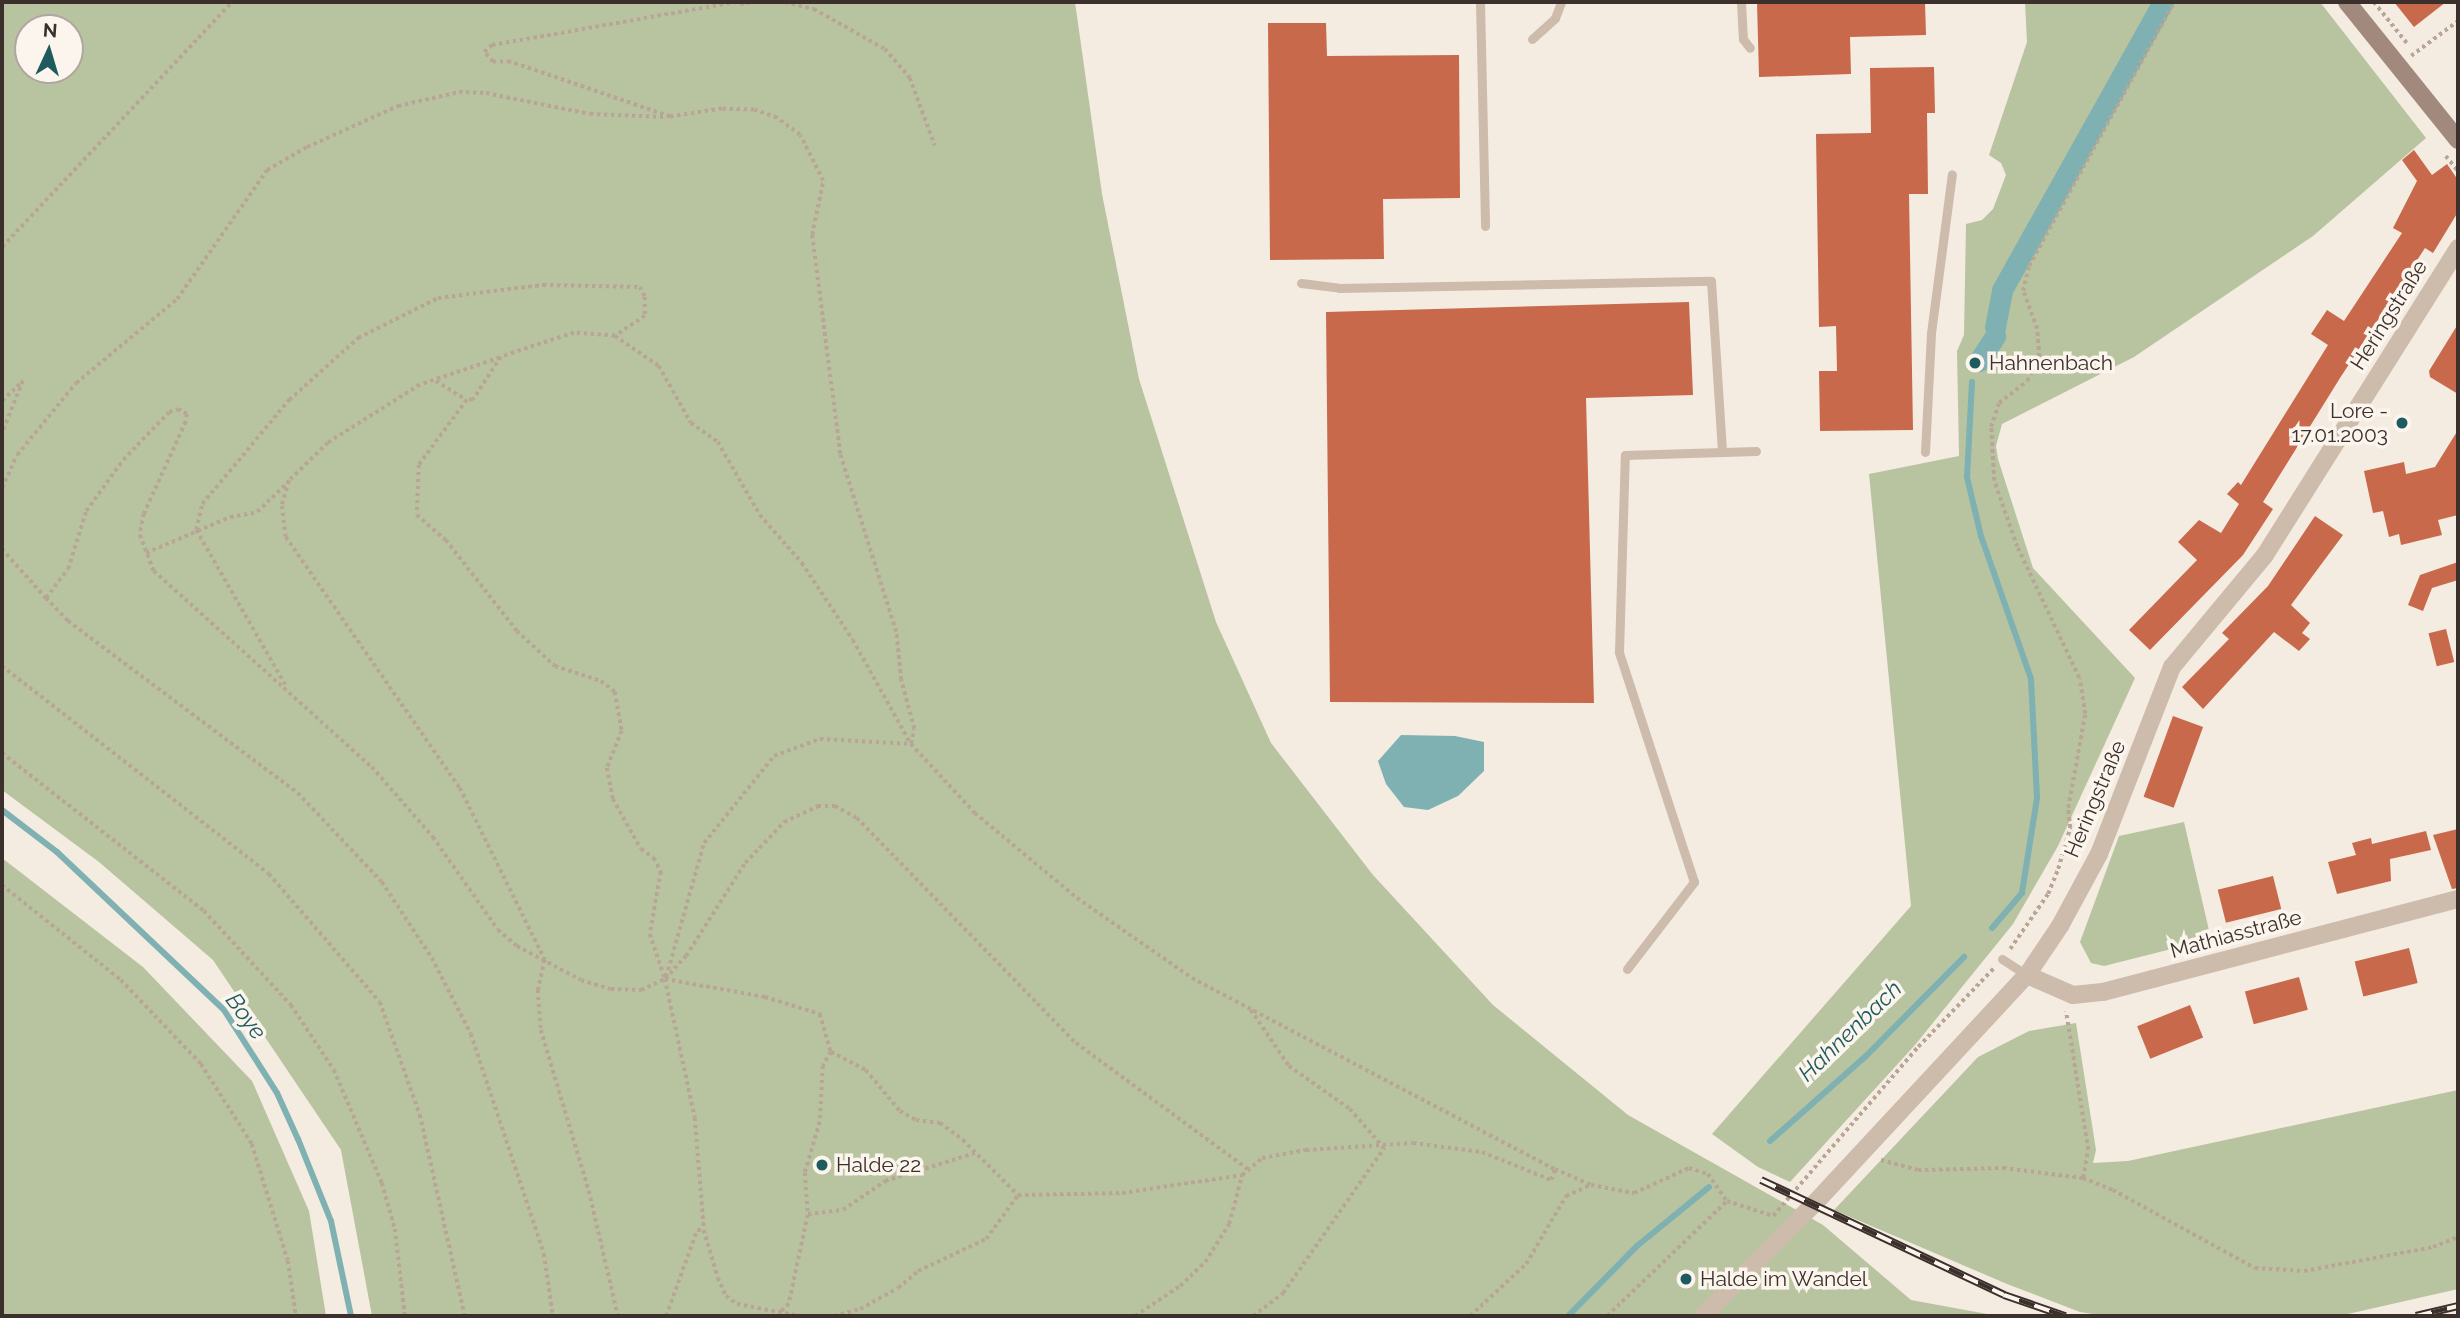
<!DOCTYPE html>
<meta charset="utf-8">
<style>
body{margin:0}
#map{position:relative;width:2460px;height:1318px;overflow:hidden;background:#f4ebe1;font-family:Raleway,sans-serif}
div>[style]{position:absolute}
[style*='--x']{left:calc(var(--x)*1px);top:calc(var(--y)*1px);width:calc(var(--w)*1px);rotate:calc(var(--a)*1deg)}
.green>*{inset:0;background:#b8c4a0}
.water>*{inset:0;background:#7fb0b2}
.stream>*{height:6px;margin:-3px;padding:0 3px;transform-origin:3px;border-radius:3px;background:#7fb0b2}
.canal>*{height:21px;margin:-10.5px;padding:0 10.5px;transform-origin:10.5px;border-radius:10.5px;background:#7fb0b2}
.building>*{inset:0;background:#c8694b;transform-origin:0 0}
.path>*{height:3.5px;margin-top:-1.75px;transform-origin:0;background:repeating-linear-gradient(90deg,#b9a596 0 3.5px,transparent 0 7px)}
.lane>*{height:9px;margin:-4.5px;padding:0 4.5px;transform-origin:4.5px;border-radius:4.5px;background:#cdbbac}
.street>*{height:18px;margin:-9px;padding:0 9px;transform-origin:9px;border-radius:9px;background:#cdbbac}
.secondary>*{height:18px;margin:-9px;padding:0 9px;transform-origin:9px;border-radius:9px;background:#a18a7d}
.rail>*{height:8px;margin-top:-4px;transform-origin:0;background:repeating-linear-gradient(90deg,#fbf5ee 0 16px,#3b302b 0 32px);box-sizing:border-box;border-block:2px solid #3b302b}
.dots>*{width:19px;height:19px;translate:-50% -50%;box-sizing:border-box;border:4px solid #fbf5ee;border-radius:50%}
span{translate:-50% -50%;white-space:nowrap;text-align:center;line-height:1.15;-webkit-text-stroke:7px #fbf5ee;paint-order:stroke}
.street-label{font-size:21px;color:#3b302b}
.poi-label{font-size:21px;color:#3b302b}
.left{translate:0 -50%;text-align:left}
.right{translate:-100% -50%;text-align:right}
.water-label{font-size:23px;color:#1f5a5e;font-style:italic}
.frame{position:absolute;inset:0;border:4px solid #3b302b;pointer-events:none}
.north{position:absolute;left:14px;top:14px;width:70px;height:70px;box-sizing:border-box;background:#fbf5ee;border:2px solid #aea6a0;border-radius:50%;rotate:4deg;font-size:19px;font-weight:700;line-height:28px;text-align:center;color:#3b302b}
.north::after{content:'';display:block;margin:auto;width:24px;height:32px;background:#1f5a5e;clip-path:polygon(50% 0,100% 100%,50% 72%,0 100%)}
</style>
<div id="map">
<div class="green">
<div style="clip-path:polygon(evenodd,2px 2px,1075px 2px,1102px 194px,1139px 379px,1216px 622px,1271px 743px,1373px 875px,1493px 1005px,1628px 1115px,1823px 1225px,1911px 1300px,1998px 1316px,372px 1316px,341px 1150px,213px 960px,99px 862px,2px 790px,2px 2px,28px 28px,70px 28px,70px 70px,28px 70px,28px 28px)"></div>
<div style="clip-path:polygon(2025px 2px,2320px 2px,2426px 138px,2313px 236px,2134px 357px,2002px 424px,1996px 446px,1998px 459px,2033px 568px,2135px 678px,2058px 846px,2013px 924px,1915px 1045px,1790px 1182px,1758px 1167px,1712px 1134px,1911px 906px,1869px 474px,1959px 456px,1957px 351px,1964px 335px,1966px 224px,1982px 220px,1993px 209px,2006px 175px,2001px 163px,1989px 155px,2027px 42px)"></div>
<div style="clip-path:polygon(2184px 822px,2211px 939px,2104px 966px,2091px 963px,2080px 942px,2119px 836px)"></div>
<div style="clip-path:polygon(2px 858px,143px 967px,252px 1081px,309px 1211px,326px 1316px,2px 1316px)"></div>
<div style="clip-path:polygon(2076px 1023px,2096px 1150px,2093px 1163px,2128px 1161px,2458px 1090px,2458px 1289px,2339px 1316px,2106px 1316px,2080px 1312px,2007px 1284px,1834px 1210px,1978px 1057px,2029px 1031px)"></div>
</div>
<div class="water">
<div style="clip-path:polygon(1401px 735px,1455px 736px,1484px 742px,1484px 771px,1458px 796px,1428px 810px,1404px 807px,1386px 784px,1378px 761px)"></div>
</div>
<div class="stream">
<div style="--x:1972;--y:382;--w:95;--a:93"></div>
<div style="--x:1967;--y:477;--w:61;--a:76.7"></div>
<div style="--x:1981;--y:536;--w:151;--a:70.7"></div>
<div style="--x:2031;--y:679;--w:119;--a:87.1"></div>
<div style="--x:2037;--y:798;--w:96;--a:99"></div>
<div style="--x:2022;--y:893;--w:46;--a:130.6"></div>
<div style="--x:2;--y:810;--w:69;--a:37.4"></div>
<div style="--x:57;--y:852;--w:230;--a:43.4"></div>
<div style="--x:224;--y:1010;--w:98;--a:57.4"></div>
<div style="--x:277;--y:1093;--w:51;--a:65.5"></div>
<div style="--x:298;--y:1139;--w:88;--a:68.1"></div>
<div style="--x:331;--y:1221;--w:97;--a:78.1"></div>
<div style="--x:1770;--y:1141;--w:127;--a:-41.5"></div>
<div style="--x:1865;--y:1057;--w:141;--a:-45.3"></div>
<div style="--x:1568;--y:1316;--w:98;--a:-45.4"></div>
<div style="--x:1637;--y:1246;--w:93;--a:-39.3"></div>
</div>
<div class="canal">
<div style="--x:1995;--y:327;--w:38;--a:-79"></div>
<div style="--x:2002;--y:290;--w:330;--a:-60.8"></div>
<div style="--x:1979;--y:361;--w:30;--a:-57"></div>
</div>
<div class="building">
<div style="clip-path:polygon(1757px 2px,1925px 2px,1926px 35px,1850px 37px,1851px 74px,1759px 77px)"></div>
<div style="clip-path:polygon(2394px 2px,2446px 2px,2414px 27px)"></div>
<div style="clip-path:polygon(1268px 23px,1326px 23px,1327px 56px,1459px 55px,1460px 198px,1383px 199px,1384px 259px,1270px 260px)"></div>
<div style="clip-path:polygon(1934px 67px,1935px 113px,1927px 113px,1928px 194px,1909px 194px,1913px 430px,1820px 431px,1819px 371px,1837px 371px,1836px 326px,1819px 327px,1816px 134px,1871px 133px,1870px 68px)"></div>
<div style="clip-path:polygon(2414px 150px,2432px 175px,2447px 164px,2458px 180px,2458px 212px,2433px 253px,2425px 248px,2340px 378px,2263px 502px,2273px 509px,2243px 555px,2150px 650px,2129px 630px,2197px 560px,2178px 542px,2199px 520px,2221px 533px,2239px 504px,2227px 494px,2238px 482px,2241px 485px,2328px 345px,2311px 334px,2327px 310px,2344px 321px,2402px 233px,2393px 228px,2417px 181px,2402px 160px)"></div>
<div style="clip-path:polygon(1689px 302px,1693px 395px,1586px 398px,1594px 703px,1330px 702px,1326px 312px)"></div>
<div style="clip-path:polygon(2458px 324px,2458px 394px,2430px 377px,2429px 371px)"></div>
<div style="clip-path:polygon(2458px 430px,2458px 515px,2438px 520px,2442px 535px,2401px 545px,2399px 534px,2389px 537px,2383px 511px,2373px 513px,2364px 471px,2404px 462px,2406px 474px,2435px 467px)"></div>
<div style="clip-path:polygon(2315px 516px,2343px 535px,2291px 605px,2310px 623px,2302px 633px,2310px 639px,2299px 651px,2274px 632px,2203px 709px,2182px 687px,2229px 639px,2222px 633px,2268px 586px)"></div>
<div style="clip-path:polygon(2458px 562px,2458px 580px,2432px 588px,2423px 611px,2408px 605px,2420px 575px)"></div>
<div style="left:2446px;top:629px;width:34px;height:18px;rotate:76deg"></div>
<div style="left:2173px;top:716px;width:32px;height:86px;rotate:20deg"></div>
<div style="clip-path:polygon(2458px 829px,2458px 888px,2452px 889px,2433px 835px)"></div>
<div style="clip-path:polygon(2426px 831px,2431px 850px,2390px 859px,2391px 881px,2337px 894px,2328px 862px,2356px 855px,2352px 843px,2371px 838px,2372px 844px)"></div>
<div style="left:2273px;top:876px;width:34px;height:57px;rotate:76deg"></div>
<div style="left:2409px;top:948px;width:36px;height:56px;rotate:76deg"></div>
<div style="left:2299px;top:977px;width:34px;height:56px;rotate:75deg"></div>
<div style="left:2190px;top:1005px;width:35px;height:57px;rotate:68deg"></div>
</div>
<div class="path">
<div style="--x:785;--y:2;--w:30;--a:14"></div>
<div style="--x:814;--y:9;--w:81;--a:29.4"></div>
<div style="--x:885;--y:49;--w:38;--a:49"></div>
<div style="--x:910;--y:78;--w:72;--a:69.8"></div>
<div style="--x:2374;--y:2;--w:53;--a:51.2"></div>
<div style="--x:740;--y:4;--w:12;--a:-9"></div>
<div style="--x:2411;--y:56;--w:59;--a:-36.7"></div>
<div style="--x:2446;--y:156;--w:19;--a:51"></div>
<div style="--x:2;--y:247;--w:336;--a:-46.8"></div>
<div style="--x:615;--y:336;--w:53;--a:34.3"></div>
<div style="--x:659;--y:366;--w:65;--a:60.7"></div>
<div style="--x:691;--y:423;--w:33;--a:35"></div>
<div style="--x:718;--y:442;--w:84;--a:60.1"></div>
<div style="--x:760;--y:515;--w:64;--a:48.8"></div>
<div style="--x:802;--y:563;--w:92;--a:56.5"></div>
<div style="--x:853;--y:640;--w:119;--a:60.9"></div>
<div style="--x:911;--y:744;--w:94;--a:47.2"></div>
<div style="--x:975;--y:813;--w:133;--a:39.8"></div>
<div style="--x:1077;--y:898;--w:140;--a:34.8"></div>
<div style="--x:1192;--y:978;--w:410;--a:27.8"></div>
<div style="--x:500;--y:358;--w:84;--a:161.4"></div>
<div style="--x:420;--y:385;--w:109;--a:147.8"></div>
<div style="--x:328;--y:443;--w:54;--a:135.7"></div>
<div style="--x:289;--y:481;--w:26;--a:106"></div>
<div style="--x:282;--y:506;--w:31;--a:83"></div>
<div style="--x:286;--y:537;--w:305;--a:55.3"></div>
<div style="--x:460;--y:788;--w:192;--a:63.7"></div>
<div style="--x:545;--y:960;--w:31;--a:103"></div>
<div style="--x:538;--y:990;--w:40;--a:85.7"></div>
<div style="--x:541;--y:1030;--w:168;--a:73.4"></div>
<div style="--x:589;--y:1191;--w:128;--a:76.9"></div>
<div style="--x:436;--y:381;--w:36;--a:32"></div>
<div style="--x:2;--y:401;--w:29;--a:-44"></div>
<div style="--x:23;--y:381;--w:57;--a:111.6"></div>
<div style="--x:2;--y:488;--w:36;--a:-66"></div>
<div style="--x:17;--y:455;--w:93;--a:-50.7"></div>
<div style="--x:76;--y:383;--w:131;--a:-39.7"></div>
<div style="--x:177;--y:299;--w:157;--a:-55.1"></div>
<div style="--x:267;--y:170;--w:46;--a:-29.9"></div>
<div style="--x:307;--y:147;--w:100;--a:-24.3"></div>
<div style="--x:398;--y:106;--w:63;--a:-12.9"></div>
<div style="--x:459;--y:92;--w:27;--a:2"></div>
<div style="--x:486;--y:93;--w:106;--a:11.4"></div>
<div style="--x:590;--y:114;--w:75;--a:2.3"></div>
<div style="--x:2;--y:549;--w:66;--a:48.1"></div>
<div style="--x:46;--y:598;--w:36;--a:-53"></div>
<div style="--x:68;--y:569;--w:61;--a:-72.8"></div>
<div style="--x:86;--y:511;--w:63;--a:-54"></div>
<div style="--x:123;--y:460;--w:66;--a:-46.2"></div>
<div style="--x:169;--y:412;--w:9;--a:-18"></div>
<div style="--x:178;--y:409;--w:10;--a:29"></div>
<div style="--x:187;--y:414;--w:8;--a:97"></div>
<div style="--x:186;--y:422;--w:101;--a:114.5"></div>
<div style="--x:144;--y:514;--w:21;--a:101"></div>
<div style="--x:140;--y:535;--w:39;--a:69"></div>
<div style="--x:154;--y:571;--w:293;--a:42"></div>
<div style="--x:372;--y:767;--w:93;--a:48.9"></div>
<div style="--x:433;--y:837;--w:113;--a:55"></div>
<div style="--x:498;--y:930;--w:25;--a:40"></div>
<div style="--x:517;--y:946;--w:72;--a:28"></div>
<div style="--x:581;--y:980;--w:31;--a:17"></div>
<div style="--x:611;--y:989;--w:30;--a:2"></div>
<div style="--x:641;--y:990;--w:26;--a:-25"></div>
<div style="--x:665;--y:979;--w:31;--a:-48"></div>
<div style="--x:686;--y:956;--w:110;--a:-57.6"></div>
<div style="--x:745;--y:863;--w:57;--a:-46.4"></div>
<div style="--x:784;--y:822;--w:38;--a:-25"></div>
<div style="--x:818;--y:806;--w:17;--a:0"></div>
<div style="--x:835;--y:806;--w:25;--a:29"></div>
<div style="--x:857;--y:818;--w:314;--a:45.8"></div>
<div style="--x:1076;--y:1043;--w:215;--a:36.3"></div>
<div style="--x:146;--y:553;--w:91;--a:-23.2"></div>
<div style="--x:230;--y:517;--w:27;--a:-10"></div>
<div style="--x:257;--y:512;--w:45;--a:-44.1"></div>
<div style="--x:46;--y:598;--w:32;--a:46"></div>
<div style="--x:68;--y:621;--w:287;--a:36.8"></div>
<div style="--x:298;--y:793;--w:122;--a:46.7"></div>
<div style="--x:382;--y:882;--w:91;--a:56.7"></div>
<div style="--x:432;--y:958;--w:85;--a:62.8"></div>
<div style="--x:471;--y:1034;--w:232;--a:71.6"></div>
<div style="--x:544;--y:1254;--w:63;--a:81.7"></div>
<div style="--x:2;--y:666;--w:338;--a:37.9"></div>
<div style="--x:269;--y:874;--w:169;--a:49.1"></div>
<div style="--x:380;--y:1002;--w:120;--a:70.5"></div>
<div style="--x:420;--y:1115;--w:206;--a:77.4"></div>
<div style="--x:285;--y:685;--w:179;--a:-119.9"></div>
<div style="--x:196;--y:530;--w:27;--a:-77"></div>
<div style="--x:202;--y:504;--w:136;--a:-50.1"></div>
<div style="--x:289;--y:400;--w:93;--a:-41.9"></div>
<div style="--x:358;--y:338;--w:89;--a:-26.6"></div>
<div style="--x:438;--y:298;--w:106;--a:-7.1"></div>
<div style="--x:543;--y:285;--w:97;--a:1.2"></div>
<div style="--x:640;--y:287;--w:11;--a:63"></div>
<div style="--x:645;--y:297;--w:19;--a:90"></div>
<div style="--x:645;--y:316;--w:36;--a:146"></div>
<div style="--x:615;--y:336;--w:41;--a:-175.8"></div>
<div style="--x:574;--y:333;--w:77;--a:161.8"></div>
<div style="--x:501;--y:357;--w:51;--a:123.1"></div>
<div style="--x:473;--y:400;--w:6;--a:180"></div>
<div style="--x:467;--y:400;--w:81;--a:126.4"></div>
<div style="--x:419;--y:465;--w:50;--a:92.3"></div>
<div style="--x:417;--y:515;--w:38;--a:41"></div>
<div style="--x:446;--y:540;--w:115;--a:52"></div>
<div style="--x:517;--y:631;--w:52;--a:42.6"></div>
<div style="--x:555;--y:666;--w:48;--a:18.1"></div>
<div style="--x:601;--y:681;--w:18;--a:38"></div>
<div style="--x:615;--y:692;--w:40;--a:80"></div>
<div style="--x:622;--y:731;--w:40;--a:112"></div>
<div style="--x:607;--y:768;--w:32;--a:79"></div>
<div style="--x:613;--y:799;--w:57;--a:60.8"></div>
<div style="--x:641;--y:849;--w:16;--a:35"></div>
<div style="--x:654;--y:858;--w:16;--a:63"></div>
<div style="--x:661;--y:872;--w:63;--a:100.1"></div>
<div style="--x:650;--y:934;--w:47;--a:71.6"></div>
<div style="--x:665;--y:979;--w:142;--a:77.8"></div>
<div style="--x:695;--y:1118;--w:112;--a:85.4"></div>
<div style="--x:704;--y:1230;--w:50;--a:73.7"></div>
<div style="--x:718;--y:1278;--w:20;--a:66"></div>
<div style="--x:726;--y:1296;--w:14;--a:36"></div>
<div style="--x:737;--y:1304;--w:65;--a:10.6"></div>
<div style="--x:2;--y:753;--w:256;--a:38"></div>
<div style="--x:204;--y:911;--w:128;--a:47.2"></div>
<div style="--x:291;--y:1005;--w:78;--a:56.5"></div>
<div style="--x:334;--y:1070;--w:123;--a:67"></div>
<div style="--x:382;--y:1183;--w:48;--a:74.2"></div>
<div style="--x:395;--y:1229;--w:88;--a:83.4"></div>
<div style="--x:2066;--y:838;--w:20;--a:27"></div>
<div style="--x:2;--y:885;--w:152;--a:38.6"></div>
<div style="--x:121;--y:980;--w:116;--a:46.4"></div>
<div style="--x:201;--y:1064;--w:95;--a:57.5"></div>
<div style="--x:252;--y:1144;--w:122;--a:72.9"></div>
<div style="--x:288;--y:1261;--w:56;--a:81.7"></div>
<div style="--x:2010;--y:949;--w:67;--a:-55.4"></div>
<div style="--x:2048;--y:894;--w:27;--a:-68"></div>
<div style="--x:2058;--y:869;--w:43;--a:-73.7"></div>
<div style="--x:2070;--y:828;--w:20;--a:-96"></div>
<div style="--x:2068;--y:808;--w:96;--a:-79.7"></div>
<div style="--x:2085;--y:714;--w:36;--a:-99"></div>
<div style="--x:2079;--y:678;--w:145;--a:-115.3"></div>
<div style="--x:2017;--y:547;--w:70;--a:-109.2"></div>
<div style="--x:1994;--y:481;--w:54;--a:-93.2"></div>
<div style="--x:1991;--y:427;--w:25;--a:-72"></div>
<div style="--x:1999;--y:403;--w:36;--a:-38"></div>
<div style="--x:2027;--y:381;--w:27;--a:-63"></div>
<div style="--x:2039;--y:357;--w:28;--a:-94"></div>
<div style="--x:2037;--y:329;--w:40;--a:-110.2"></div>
<div style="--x:2023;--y:291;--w:26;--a:-77"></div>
<div style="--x:2029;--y:266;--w:301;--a:-61.2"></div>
<div style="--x:666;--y:977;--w:139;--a:-74.2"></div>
<div style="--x:704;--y:843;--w:112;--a:-51.2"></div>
<div style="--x:774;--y:756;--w:49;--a:-20.3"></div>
<div style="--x:820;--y:739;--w:91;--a:3.1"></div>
<div style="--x:911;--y:744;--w:15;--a:-79"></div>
<div style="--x:914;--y:729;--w:51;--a:-104.9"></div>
<div style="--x:901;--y:680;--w:48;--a:-95.9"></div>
<div style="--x:896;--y:632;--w:187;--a:-107.5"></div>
<div style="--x:840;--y:454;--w:221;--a:-97.3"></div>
<div style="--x:812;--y:235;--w:55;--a:-78.5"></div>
<div style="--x:823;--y:181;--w:51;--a:-116.6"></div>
<div style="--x:800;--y:135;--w:29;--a:-144"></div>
<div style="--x:777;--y:118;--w:24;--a:-161"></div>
<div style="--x:754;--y:110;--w:32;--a:-178"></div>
<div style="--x:722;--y:109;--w:53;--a:171.3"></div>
<div style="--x:670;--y:117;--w:169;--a:-161"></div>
<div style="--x:510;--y:62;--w:17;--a:180"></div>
<div style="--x:493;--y:62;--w:13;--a:-132"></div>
<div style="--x:484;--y:52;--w:11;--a:-41"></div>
<div style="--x:492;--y:45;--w:249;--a:-10"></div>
<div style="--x:665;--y:979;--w:102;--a:10.2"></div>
<div style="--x:765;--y:997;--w:58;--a:17.2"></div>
<div style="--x:820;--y:1014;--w:40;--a:74"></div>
<div style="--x:831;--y:1052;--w:16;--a:120"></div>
<div style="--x:823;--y:1066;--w:56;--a:93.1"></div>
<div style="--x:820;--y:1122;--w:53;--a:106.4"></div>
<div style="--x:805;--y:1173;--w:42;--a:85.9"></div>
<div style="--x:808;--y:1215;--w:91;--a:102.1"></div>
<div style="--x:789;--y:1304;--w:13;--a:135"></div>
<div style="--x:1251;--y:1010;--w:68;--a:55.8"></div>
<div style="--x:1289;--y:1066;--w:75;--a:35.2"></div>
<div style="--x:1350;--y:1109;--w:52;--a:48.9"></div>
<div style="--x:831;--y:1052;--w:39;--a:27"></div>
<div style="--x:866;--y:1070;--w:53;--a:50.3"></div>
<div style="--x:900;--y:1111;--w:18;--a:29"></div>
<div style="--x:916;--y:1120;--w:24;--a:7"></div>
<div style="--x:940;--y:1123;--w:29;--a:36"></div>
<div style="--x:963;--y:1140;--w:78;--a:45"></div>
<div style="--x:1881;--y:1160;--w:38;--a:15"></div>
<div style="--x:1918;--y:1170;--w:85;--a:-1.3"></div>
<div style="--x:2003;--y:1168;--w:81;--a:7.1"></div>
<div style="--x:2083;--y:1178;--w:28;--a:-80"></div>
<div style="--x:2088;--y:1150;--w:140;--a:-99.1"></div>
<div style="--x:2083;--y:1178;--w:32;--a:22"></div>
<div style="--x:2113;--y:1190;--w:162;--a:28.8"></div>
<div style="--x:2255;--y:1268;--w:49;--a:3.5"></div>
<div style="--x:2304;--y:1271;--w:131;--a:-10.5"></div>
<div style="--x:2433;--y:1247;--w:27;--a:-22"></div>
<div style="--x:1018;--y:1195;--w:104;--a:-1.1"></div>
<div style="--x:1122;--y:1193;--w:121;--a:-8.5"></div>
<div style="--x:1242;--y:1175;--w:26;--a:-40"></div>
<div style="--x:1262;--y:1158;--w:45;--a:-10.3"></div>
<div style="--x:1306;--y:1150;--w:107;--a:-3.7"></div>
<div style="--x:1413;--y:1143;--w:70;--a:7.4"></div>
<div style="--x:1482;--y:1152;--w:74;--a:22.1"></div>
<div style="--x:1551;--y:1180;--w:12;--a:-70"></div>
<div style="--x:1555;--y:1169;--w:39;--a:24"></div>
<div style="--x:1591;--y:1185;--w:44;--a:10.5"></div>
<div style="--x:1634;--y:1193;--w:60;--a:-24.4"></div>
<div style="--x:1689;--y:1168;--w:20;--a:18"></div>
<div style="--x:1708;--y:1174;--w:33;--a:55"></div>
<div style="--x:1727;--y:1201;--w:48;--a:18.1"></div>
<div style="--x:1773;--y:1216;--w:223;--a:-49.4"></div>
<div style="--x:1918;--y:1047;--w:110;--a:-46.1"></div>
<div style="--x:808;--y:1214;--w:35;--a:-7"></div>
<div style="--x:843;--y:1210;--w:51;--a:-34.6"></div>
<div style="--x:885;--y:1181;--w:94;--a:-17.3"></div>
<div style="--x:666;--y:1316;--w:91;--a:-70.2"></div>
<div style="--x:697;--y:1230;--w:7;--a:0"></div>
<div style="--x:834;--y:1316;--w:27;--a:-15"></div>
<div style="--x:860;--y:1309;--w:43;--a:-28.9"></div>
<div style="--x:898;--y:1288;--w:26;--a:-40"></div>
<div style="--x:918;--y:1271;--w:75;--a:-25.2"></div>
<div style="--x:986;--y:1239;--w:54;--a:-54"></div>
<div style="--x:1135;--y:1316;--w:54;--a:-33.7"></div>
<div style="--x:1180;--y:1286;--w:35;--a:-44"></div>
<div style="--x:1205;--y:1262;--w:45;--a:-57.7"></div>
<div style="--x:1229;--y:1224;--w:51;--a:-75.1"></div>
<div style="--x:1253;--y:1316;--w:38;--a:-37"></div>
<div style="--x:1283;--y:1293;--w:177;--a:-55.1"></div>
<div style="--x:1470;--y:1316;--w:76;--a:-42.9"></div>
<div style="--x:1526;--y:1264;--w:79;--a:-59.5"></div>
<div style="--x:1566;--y:1196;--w:27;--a:-24"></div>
<div style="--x:1607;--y:1316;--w:166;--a:-43.8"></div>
</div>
<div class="lane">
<div style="--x:1480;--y:2;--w:224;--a:88.7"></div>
<div style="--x:1741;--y:2;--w:37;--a:87"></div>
<div style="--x:1743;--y:39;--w:11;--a:52"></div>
<div style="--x:1532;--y:39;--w:31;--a:-42"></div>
<div style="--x:1555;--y:18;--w:17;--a:-69"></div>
<div style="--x:1301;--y:283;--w:38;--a:7"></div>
<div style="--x:1339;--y:288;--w:372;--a:-1.1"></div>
<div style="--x:1711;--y:281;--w:171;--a:86.3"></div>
<div style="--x:1925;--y:452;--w:119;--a:-87.1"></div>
<div style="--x:1931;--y:333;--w:160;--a:-82.5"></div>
<div style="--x:2002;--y:959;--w:30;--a:33"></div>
<div style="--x:1627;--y:969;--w:110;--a:-52.4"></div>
<div style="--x:1694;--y:882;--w:242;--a:-108.1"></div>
<div style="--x:1619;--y:652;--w:197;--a:-88.3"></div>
<div style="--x:1625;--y:455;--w:131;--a:-1.7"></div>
</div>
<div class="street">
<div style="--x:2027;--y:975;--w:50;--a:23.5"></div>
<div style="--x:2073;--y:995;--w:30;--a:-6"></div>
<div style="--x:2103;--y:992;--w:367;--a:-14.7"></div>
<div style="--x:1703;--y:1316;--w:156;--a:-45.3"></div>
<div style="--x:1813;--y:1205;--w:314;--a:-47.1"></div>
<div style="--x:2027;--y:975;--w:59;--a:-56"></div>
<div style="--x:2060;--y:926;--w:82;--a:-61.6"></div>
<div style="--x:2099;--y:854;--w:201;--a:-68.7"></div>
<div style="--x:2172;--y:667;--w:146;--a:-50.3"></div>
<div style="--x:2265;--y:555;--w:363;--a:-57.8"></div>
</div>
<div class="secondary">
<div style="--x:2347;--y:2;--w:177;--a:51.2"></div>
</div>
<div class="rail">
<div style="--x:1761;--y:1180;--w:269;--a:25.3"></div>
<div style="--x:2004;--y:1295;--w:65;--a:19"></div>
<div style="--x:2416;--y:1316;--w:43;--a:-13.4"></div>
</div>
<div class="dots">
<div style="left:1975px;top:363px;background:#1f5a5e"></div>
<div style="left:2402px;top:423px;background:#1f5a5e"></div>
<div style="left:822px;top:1165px;background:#1f5a5e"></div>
<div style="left:1686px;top:1279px;background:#1f5a5e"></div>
</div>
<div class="street-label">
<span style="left:2389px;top:315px;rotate:-58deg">Heringstraße</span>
<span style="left:2095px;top:799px;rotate:-67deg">Heringstraße</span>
<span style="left:2236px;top:934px;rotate:-15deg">Mathiasstraße</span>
</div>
<div class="poi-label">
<span class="left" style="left:1989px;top:363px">Hahnenbach</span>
<span class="right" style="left:2388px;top:423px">Lore -<br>17.01.2003</span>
<span class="left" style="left:836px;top:1165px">Halde 22</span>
<span class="left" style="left:1700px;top:1279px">Halde im Wandel</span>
</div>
<div class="water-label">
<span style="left:246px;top:1016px;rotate:54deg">Boye</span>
<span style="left:1850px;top:1031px;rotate:-44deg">Hahnenbach</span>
</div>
<div class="frame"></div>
<div class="north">N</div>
</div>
